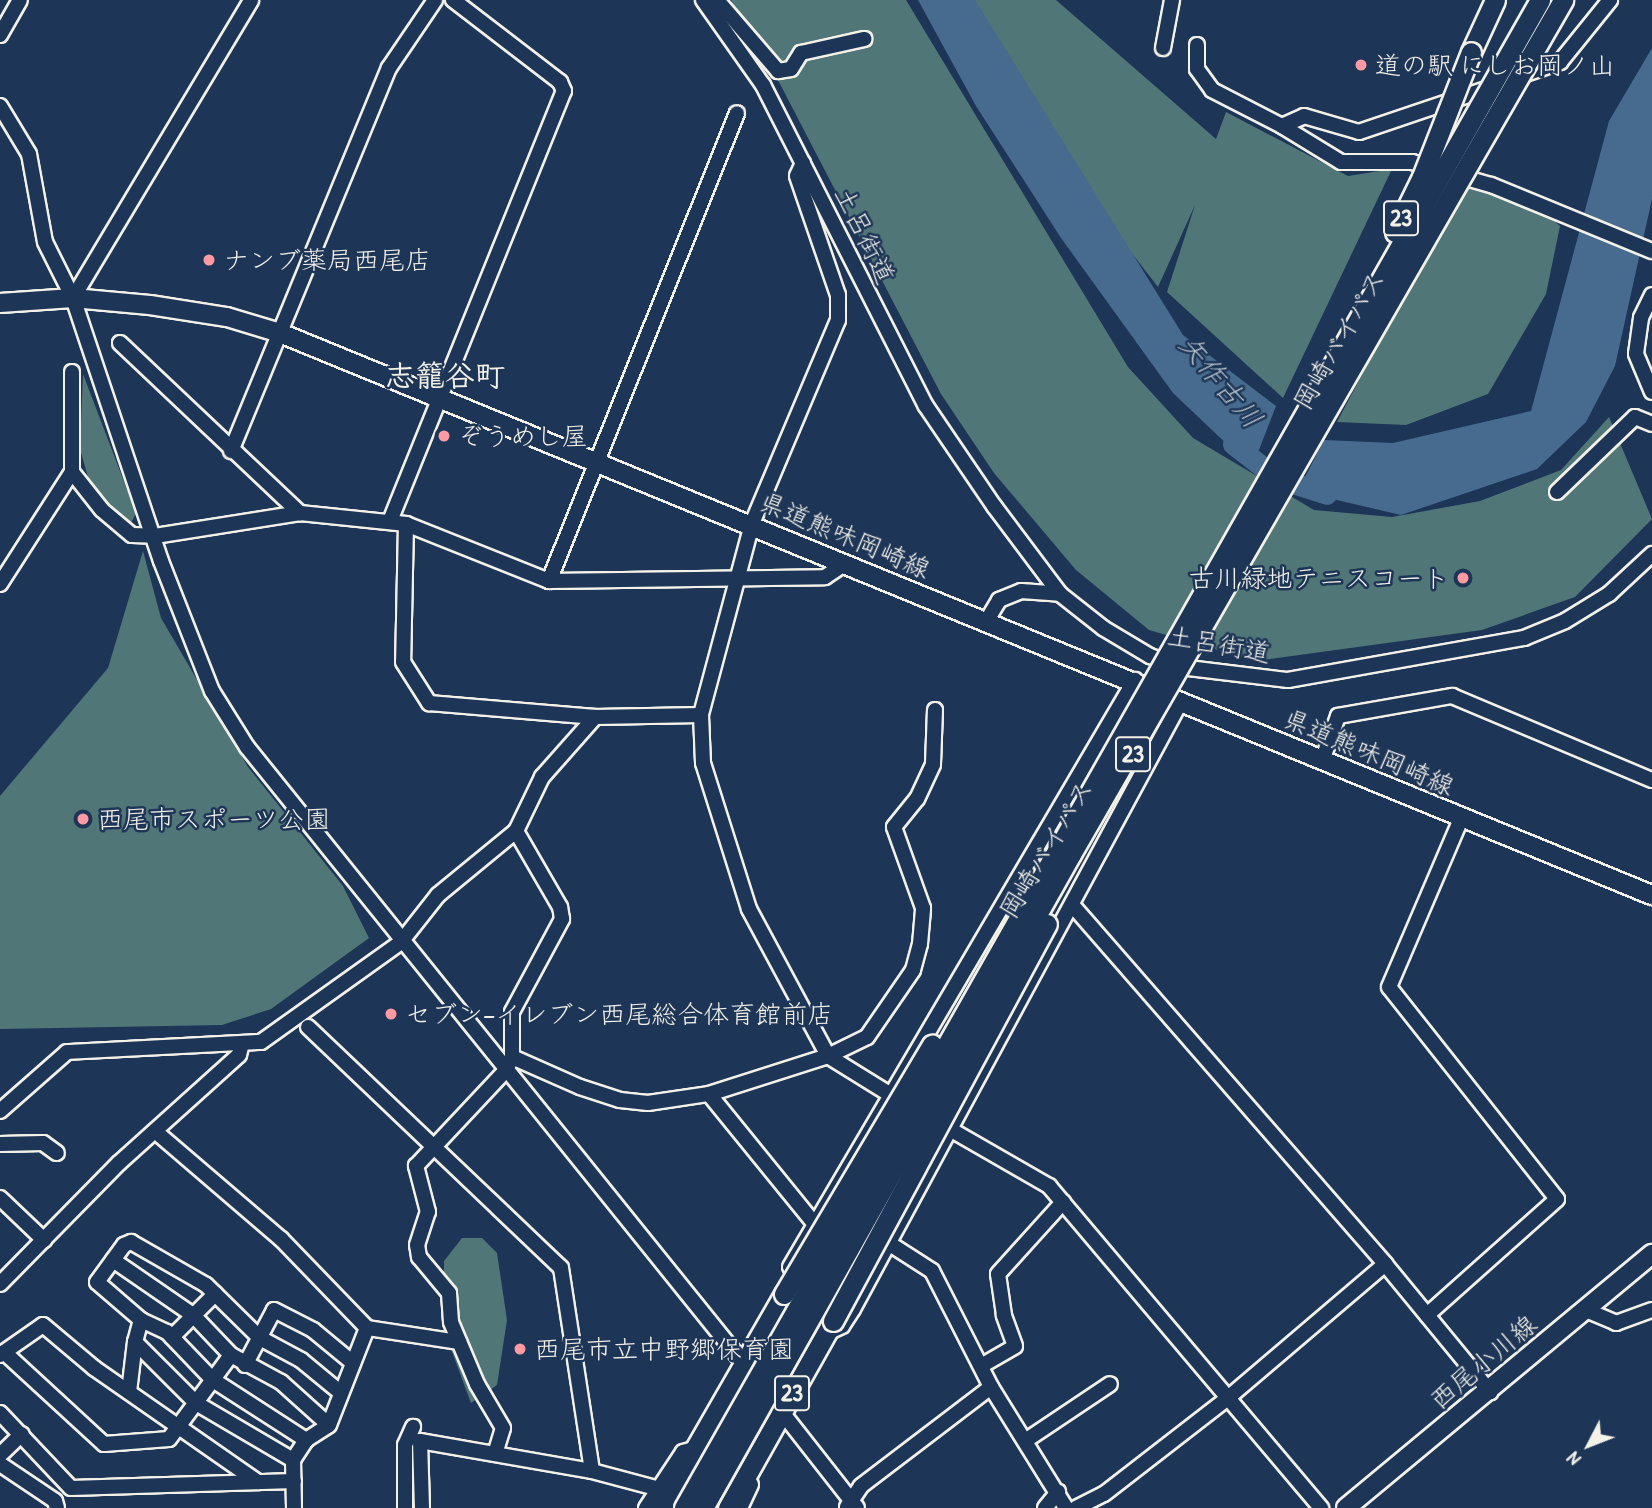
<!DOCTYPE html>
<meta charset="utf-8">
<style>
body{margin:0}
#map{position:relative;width:1652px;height:1508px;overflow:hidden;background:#1d3557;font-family:"Patrick Hand","Klee One",sans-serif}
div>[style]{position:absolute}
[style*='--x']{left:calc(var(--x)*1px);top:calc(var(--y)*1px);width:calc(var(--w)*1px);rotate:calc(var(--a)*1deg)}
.green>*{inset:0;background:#517678}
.water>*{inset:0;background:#466b8e}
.river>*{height:21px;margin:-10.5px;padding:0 10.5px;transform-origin:10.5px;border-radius:10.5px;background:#466b8e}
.roads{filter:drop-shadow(2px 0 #f4f1e8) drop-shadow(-2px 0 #f4f1e8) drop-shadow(0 2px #f4f1e8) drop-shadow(0 -2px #f4f1e8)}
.minor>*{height:14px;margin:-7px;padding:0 7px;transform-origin:7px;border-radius:7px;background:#1d3557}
.major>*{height:18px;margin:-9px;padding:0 9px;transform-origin:9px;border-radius:9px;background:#1d3557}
.highway>*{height:19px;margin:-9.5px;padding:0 9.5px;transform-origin:9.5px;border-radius:9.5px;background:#1d3557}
.bridges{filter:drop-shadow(2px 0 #f4f1e8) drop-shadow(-2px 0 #f4f1e8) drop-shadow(0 2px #f4f1e8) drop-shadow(0 -2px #f4f1e8)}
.highway-bridge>*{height:19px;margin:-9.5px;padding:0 9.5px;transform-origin:9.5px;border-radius:9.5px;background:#1d3557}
.dots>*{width:19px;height:19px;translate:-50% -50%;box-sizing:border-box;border:4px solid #1d3557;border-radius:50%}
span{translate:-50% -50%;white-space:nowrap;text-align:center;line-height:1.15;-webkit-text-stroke:5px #1d3557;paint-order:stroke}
.shield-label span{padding:2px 5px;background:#1d3557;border:2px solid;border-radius:5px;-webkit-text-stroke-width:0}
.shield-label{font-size:24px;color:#f4f1e8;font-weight:700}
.poi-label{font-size:26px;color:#f4f1e8}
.left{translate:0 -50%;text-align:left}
.right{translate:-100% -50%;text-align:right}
.street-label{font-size:26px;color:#f4f1e8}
.water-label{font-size:28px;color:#b7c2c8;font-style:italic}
.quarter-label{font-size:30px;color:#f4f1e8;font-weight:700}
.north{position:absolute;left:1554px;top:1410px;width:70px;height:70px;-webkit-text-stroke:5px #1d3557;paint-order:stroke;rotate:228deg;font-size:19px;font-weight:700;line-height:28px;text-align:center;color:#f4f1e8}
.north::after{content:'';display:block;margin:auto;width:24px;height:32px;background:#f4f1e8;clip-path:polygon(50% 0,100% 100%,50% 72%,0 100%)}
</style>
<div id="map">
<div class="green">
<div style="clip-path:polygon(731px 0,906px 0,1128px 367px,1193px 438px,1314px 510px,1392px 517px,1480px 501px,1561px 470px,1609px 417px,1652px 519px,1575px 597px,1482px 630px,1256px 661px,1149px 630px,1076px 570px,994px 473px,941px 394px,780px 84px)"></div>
<div style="clip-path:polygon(958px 0,1056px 0,1216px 139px,1226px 112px,1348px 176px,1392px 169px,1283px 398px,1167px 292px,1195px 205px,1158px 287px,1021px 110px)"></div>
<div style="clip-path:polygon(1465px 181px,1543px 211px,1560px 226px,1546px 294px,1488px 394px,1406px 425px,1337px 422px)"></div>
<div style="clip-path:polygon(83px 374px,136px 513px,131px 523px,96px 494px,88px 477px,80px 449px)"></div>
<div style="clip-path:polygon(143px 551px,161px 618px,248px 767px,343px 886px,369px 938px,271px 1009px,222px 1025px,0 1029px,0 796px,108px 668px)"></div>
<div style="clip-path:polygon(462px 1238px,482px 1238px,497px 1253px,507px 1320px,497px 1385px,471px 1403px,444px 1330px,444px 1261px)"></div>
</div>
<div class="water">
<div style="clip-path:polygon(918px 0,975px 0,1183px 335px,1276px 406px,1252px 468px,1173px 393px,1061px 238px,976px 106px)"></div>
<div style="clip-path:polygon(1652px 48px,1652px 199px,1615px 366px,1586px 422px,1537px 469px,1401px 515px,1298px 491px,1324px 440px,1393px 443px,1531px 411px,1609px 121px)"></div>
</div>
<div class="river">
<div style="--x:1233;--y:444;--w:56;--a:37.7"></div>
<div style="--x:1277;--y:478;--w:52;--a:17.7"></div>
</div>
<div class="roads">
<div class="minor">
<div style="--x:703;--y:0;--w:104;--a:54.8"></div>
<div style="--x:763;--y:85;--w:360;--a:63.1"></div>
<div style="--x:926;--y:406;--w:121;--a:55.8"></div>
<div style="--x:994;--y:506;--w:110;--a:53.1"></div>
<div style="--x:1060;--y:594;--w:55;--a:38.3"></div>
<div style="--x:1103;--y:628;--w:55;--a:30.8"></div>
<div style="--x:1150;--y:656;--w:32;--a:20"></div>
<div style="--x:1180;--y:667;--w:109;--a:6.9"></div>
<div style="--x:1288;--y:680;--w:240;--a:-10.1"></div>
<div style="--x:1524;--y:638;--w:44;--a:-22.5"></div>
<div style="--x:1565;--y:621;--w:52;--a:-31.5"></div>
<div style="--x:1609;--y:594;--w:59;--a:-42.9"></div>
<div style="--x:717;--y:0;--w:94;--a:49.3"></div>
<div style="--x:778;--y:71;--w:13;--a:-9"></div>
<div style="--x:791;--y:69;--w:19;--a:-58"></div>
<div style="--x:801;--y:53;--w:65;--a:-12.5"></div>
<div style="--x:0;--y:35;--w:40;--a:-60.3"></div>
<div style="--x:1197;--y:45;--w:24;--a:90"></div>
<div style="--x:1197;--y:69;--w:26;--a:54"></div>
<div style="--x:1212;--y:90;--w:79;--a:27.2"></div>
<div style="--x:1282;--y:126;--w:24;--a:-24"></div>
<div style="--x:1304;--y:116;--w:57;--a:16.2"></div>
<div style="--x:1359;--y:132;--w:144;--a:-18.7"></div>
<div style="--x:1163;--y:48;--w:49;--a:-79.4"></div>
<div style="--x:1517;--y:77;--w:46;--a:-19.2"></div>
<div style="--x:1560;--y:62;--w:80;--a:-51.1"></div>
<div style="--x:0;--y:106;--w:56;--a:58.9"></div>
<div style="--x:29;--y:154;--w:89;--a:79.7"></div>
<div style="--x:45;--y:242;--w:63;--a:63.4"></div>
<div style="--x:73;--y:298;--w:277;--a:71.5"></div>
<div style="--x:161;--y:561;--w:140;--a:68.6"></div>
<div style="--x:212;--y:691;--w:66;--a:58"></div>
<div style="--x:247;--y:747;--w:799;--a:51.15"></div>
<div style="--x:1282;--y:126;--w:69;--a:31.4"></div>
<div style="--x:1341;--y:162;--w:71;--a:0"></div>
<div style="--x:1412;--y:162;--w:22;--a:16"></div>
<div style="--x:803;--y:163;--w:14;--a:115"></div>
<div style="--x:797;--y:176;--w:126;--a:71"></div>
<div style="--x:838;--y:295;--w:25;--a:90"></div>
<div style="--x:838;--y:320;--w:221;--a:112.9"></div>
<div style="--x:752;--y:524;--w:198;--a:105"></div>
<div style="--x:701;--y:715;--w:48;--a:87.6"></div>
<div style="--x:703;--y:763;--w:153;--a:72.5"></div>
<div style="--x:749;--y:909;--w:167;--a:61.7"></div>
<div style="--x:828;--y:1056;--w:93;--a:31.8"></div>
<div style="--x:1452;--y:174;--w:41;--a:15.8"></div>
<div style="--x:1491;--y:185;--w:174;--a:22.3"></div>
<div style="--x:1652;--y:295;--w:25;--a:116"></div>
<div style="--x:1641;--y:318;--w:36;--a:98"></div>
<div style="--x:1636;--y:354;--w:41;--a:67.2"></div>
<div style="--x:73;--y:298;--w:347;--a:-59.1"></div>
<div style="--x:120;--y:343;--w:248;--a:43.4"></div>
<div style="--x:231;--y:451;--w:414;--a:-67.6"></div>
<div style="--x:389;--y:68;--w:82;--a:-55.9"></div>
<div style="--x:72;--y:472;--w:48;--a:51.7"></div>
<div style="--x:102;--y:510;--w:39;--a:40"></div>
<div style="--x:132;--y:535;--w:23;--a:2"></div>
<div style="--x:155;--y:536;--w:147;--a:-9"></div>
<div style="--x:300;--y:513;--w:107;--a:5.9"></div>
<div style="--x:406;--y:524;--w:154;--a:21.7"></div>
<div style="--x:549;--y:581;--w:276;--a:-0.8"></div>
<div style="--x:825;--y:577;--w:23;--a:-34"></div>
<div style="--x:1557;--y:492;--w:108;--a:-43.9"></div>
<div style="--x:1635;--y:417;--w:18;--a:22"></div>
<div style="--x:390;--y:521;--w:464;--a:-68"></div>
<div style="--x:564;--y:91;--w:10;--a:-114"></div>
<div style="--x:560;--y:82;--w:135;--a:-142.5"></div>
<div style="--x:406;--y:524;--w:138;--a:91.2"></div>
<div style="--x:403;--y:662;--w:49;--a:57.6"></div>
<div style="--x:429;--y:703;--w:167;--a:4.8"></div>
<div style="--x:595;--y:717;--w:106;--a:-1.1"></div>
<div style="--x:549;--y:581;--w:504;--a:-68.11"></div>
<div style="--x:0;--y:584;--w:133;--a:-57.3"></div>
<div style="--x:72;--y:472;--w:100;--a:-90"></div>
<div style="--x:986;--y:622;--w:26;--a:-59"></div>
<div style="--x:999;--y:600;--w:24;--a:-22"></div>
<div style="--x:1021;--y:591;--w:39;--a:4"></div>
<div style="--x:1322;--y:761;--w:48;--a:-70.4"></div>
<div style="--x:1338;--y:716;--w:116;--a:-10"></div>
<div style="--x:1452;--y:696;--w:217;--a:22.8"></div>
<div style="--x:1073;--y:906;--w:475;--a:48.9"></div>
<div style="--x:1385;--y:1264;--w:166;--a:50.6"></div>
<div style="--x:308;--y:1027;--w:349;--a:43.6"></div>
<div style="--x:561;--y:1268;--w:205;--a:81.3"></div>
<div style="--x:512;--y:1057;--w:74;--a:23.8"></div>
<div style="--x:580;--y:1087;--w:42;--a:18"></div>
<div style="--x:620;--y:1100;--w:28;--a:6"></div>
<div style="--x:648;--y:1103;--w:62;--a:-8.4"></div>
<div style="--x:709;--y:1094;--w:125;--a:-17.7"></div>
<div style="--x:828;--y:1056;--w:43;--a:-26"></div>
<div style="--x:867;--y:1037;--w:81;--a:-55.5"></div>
<div style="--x:913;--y:970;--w:27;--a:-75"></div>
<div style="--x:920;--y:944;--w:36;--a:-85"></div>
<div style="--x:923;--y:908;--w:86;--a:-109.7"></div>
<div style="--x:894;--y:827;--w:36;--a:-51"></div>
<div style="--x:917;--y:799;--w:38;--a:-65"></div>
<div style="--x:933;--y:764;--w:54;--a:-87.9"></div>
<div style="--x:709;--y:1094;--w:166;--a:50.9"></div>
<div style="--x:0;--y:1111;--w:89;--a:-41.4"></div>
<div style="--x:67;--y:1052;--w:194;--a:-3"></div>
<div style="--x:261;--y:1042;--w:172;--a:-35.5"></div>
<div style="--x:401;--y:942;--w:60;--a:-51.8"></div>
<div style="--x:438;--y:895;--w:101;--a:-39.4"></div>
<div style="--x:516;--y:831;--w:60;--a:-64.3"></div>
<div style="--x:542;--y:777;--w:80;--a:-48.5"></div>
<div style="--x:934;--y:1120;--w:133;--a:29.9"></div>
<div style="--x:1049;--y:1186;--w:422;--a:49.8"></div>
<div style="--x:155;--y:1131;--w:166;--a:40.6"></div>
<div style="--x:281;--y:1239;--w:124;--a:46"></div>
<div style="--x:0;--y:1144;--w:43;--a:-1.3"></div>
<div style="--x:43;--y:1143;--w:17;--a:36"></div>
<div style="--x:0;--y:1198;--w:61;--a:43.7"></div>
<div style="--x:890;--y:1244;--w:50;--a:32.7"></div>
<div style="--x:932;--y:1271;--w:130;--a:63"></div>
<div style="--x:991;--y:1387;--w:142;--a:58.2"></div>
<div style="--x:113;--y:1260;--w:97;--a:34.5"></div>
<div style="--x:193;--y:1315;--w:55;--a:46.5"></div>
<div style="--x:790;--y:1267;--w:681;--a:-59.56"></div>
<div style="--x:0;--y:1284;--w:170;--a:-45.5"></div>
<div style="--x:119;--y:1163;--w:161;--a:-42"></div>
<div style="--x:239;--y:1055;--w:8;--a:-76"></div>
<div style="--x:1586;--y:1310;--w:33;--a:23"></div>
<div style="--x:1616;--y:1323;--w:38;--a:-20"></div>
<div style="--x:1427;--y:1315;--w:174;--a:-41.7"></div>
<div style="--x:1557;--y:1199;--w:270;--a:-128.4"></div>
<div style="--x:1389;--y:987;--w:183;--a:-66.8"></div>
<div style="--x:141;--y:1320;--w:29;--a:25"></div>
<div style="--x:167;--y:1332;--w:66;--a:46.2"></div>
<div style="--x:213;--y:1380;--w:111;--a:32.8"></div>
<div style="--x:825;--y:1334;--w:19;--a:-25"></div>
<div style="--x:842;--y:1326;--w:20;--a:-57"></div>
<div style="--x:853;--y:1309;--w:691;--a:-61.65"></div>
<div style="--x:172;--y:1337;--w:61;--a:-45"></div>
<div style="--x:135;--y:1342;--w:23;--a:-75"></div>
<div style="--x:141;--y:1320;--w:58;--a:-139.2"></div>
<div style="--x:97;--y:1282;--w:46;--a:-53.9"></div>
<div style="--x:124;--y:1245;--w:8;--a:-23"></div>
<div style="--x:131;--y:1242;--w:86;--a:29.8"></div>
<div style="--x:206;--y:1285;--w:76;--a:44.5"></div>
<div style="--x:260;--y:1338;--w:47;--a:28.2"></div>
<div style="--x:301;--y:1360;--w:52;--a:39.5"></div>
<div style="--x:4;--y:1352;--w:136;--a:42.6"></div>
<div style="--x:104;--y:1444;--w:65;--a:-4.4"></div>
<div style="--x:169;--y:1439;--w:104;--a:-53.6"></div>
<div style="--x:231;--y:1355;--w:57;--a:28.4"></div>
<div style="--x:281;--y:1382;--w:64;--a:41.9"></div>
<div style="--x:0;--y:1355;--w:52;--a:-34.9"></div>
<div style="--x:43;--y:1325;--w:67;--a:40.1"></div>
<div style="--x:94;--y:1368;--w:200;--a:34.8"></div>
<div style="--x:245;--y:1365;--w:62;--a:-62.2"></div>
<div style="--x:274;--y:1310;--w:44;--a:27.1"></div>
<div style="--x:313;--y:1330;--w:52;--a:39.5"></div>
<div style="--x:981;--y:1366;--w:39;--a:-30"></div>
<div style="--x:1015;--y:1346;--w:33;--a:-110"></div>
<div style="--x:1004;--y:1315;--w:41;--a:-98.3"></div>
<div style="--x:998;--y:1274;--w:97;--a:-47.9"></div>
<div style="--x:763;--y:1388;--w:152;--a:51.9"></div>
<div style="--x:129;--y:1392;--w:50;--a:-83.2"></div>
<div style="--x:135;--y:1342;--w:86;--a:45"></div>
<div style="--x:196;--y:1403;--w:113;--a:30.4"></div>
<div style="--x:0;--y:1413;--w:103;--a:46.6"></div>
<div style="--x:71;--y:1488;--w:223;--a:-1.8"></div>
<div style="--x:1025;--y:1441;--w:102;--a:-33.8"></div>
<div style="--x:495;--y:1454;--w:27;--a:-73"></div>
<div style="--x:503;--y:1428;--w:51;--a:-120.6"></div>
<div style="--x:477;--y:1384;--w:67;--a:-112.8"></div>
<div style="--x:451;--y:1322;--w:29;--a:-94"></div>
<div style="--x:449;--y:1293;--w:47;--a:-129.8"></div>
<div style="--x:419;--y:1257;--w:12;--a:-99"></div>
<div style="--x:417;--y:1245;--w:35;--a:-72"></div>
<div style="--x:428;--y:1212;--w:48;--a:-104.6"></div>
<div style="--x:416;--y:1166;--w:132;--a:-46.8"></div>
<div style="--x:506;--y:1070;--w:14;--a:-65"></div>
<div style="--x:512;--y:1057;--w:45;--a:-90"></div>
<div style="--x:512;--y:1012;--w:106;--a:-61.7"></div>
<div style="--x:562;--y:919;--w:12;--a:-99"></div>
<div style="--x:560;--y:907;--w:88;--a:-120.1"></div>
<div style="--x:0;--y:1455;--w:30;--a:-44"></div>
<div style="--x:0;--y:1464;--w:66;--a:33.9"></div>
<div style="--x:55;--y:1501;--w:7;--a:74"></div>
<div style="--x:847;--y:1507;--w:25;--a:-56"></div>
<div style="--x:861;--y:1486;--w:163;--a:-37.3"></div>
<div style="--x:294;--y:1508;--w:48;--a:-91.2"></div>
<div style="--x:293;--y:1460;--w:24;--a:-57"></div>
<div style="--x:306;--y:1440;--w:27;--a:-33"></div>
<div style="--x:329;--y:1425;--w:104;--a:-68.6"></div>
<div style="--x:367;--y:1328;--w:93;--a:8.7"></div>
<div style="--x:405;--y:1508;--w:63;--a:-90"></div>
<div style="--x:405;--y:1445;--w:20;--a:-66"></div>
<div style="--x:422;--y:1508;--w:67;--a:-91.7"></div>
<div style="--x:420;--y:1441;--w:175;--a:9.9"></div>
<div style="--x:592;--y:1471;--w:66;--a:14.9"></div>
<div style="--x:646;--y:1508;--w:67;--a:-56.5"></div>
<div style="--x:683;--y:1452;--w:15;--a:-16"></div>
<div style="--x:740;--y:1508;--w:26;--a:-65"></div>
<div style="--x:1045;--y:1508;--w:21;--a:-51"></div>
<div style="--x:1076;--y:1508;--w:31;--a:-27"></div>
<div style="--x:1104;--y:1494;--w:158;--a:-37.8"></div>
<div style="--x:1229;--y:1397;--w:205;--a:-40.4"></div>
</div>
<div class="major">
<div style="--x:0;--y:303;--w:73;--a:-3.9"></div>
<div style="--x:73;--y:298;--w:77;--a:5.2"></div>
<div style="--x:150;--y:305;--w:78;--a:8.9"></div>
<div style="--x:227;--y:317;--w:55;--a:16.8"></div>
<div style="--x:280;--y:333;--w:1483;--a:22.28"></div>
<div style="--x:1346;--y:1508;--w:398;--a:-39.7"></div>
</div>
<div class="highway">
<div style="--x:1471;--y:52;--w:57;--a:-65.2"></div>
<div style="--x:661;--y:1508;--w:247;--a:-60.1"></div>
<div style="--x:728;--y:1508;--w:214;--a:-60.7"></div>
</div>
</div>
<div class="bridges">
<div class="highway-bridge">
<div style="--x:1395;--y:232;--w:61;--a:-63.9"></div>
<div style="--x:1422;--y:177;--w:134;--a:-68.6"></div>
<div style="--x:784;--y:1294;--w:290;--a:-59.3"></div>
<div style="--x:833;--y:1321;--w:451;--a:-61.7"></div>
<div style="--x:684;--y:1508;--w:1734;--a:-60.42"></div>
<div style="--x:703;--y:1508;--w:750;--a:-60.63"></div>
<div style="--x:1071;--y:854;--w:986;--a:-60.05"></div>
</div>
</div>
<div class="dots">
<div style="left:1361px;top:65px;background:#ff9aa2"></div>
<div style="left:209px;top:260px;background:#ff9aa2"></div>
<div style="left:444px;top:436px;background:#ff9aa2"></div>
<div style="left:1463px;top:578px;background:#ff9aa2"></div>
<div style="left:83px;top:819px;background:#ff9aa2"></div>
<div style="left:391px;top:1014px;background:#ff9aa2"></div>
<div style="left:520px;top:1349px;background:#ff9aa2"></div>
</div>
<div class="shield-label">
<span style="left:1401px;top:218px">23</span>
<span style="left:1133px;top:754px">23</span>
<span style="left:792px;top:1393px">23</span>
</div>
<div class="poi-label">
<span class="left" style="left:1375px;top:65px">道の駅 にしお岡ノ山</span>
<span class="left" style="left:223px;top:260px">ナンブ薬局西尾店</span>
<span class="left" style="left:458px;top:436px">ぞうめし屋</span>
<span class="right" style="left:1449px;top:578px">古川緑地テニスコート</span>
<span class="left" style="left:97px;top:819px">西尾市スポーツ公園</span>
<span class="left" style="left:405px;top:1014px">セブン−イレブン西尾総合体育館前店</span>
<span class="left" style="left:534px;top:1349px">西尾市立中野郷保育園</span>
</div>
<div class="street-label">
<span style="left:865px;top:235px;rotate:64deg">土呂街道</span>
<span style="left:1339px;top:340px;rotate:-60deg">岡崎バイパス</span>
<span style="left:845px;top:535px;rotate:23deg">県道熊味岡崎線</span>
<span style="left:1219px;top:644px;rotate:10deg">土呂街道</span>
<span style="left:1369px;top:752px;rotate:23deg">県道熊味岡崎線</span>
<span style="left:1046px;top:849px;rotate:-59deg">岡崎バイパス</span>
<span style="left:1483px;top:1362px;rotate:-40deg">西尾小川線</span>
</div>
<div class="water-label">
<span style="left:1221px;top:381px;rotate:50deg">矢作古川</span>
</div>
<div class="quarter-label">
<span style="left:445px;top:375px">志籠谷町</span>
</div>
<div class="north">N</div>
</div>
